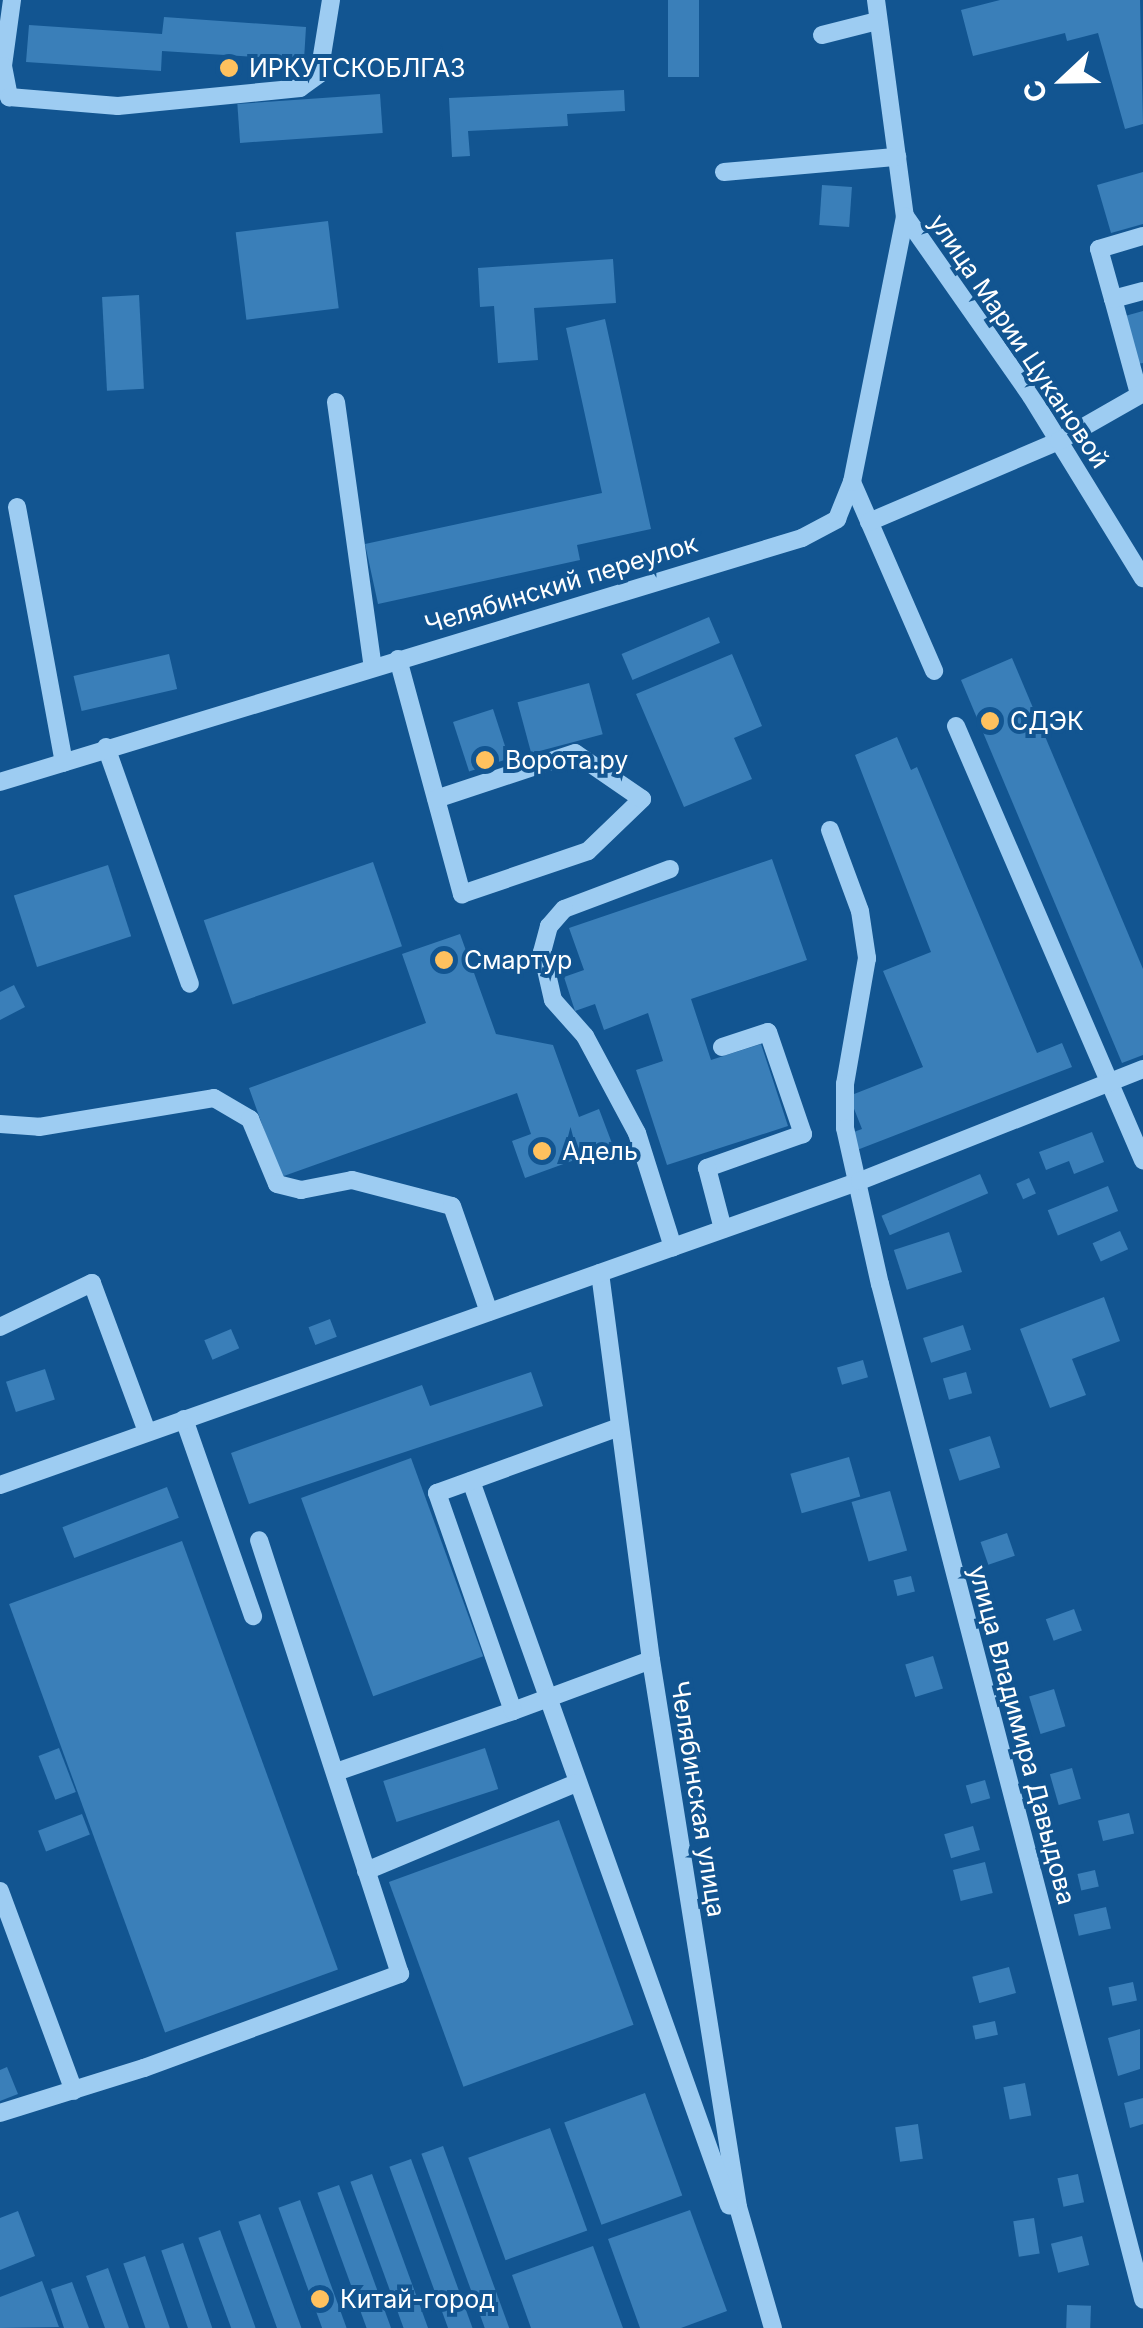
<!DOCTYPE html>
<meta charset="utf-8">
<style>
body{margin:0}
#map{position:relative;width:1143px;height:2328px;overflow:hidden;background:#125591;font-family:Inter,sans-serif}
div>[style]{position:absolute}
[style*='--x']{left:calc(var(--x)*1px);top:calc(var(--y)*1px);width:calc(var(--w)*1px);rotate:calc(var(--a)*1deg)}
.building>*{inset:0;background:#3a7fb9;transform-origin:0 0}
.minor>*{height:18px;margin:-9px;padding:0 9px;transform-origin:9px;border-radius:9px;background:#9dccf2}
.dots>*{width:28px;height:28px;translate:-50% -50%;box-sizing:border-box;border:5px solid #125591;border-radius:50%}
span{translate:-50% -50%;white-space:nowrap;text-align:center;line-height:1.15;-webkit-text-stroke:8px #125591;paint-order:stroke}
.poi-label{font-size:25px;color:#fff}
.left{translate:0 -50%;text-align:left}
.street-label{font-size:25px;color:#fff}
.north{position:absolute;left:1013px;top:30px;width:100px;height:100px;-webkit-text-stroke:8px #125591;paint-order:stroke;rotate:248deg;font-size:28px;font-weight:700;line-height:40px;text-align:center;color:#fff}
.north::after{content:'';display:block;margin:auto;width:35px;height:45px;background:#fff;clip-path:polygon(50% 0,100% 100%,50% 72%,0 100%)}
</style>
<div id="map">
<div class="building">
<div style="left:668px;top:0;width:31px;height:77px"></div>
<div style="clip-path:polygon(1000px 0,1140px 0,1143px 124px,1125px 129px,1098px 33px,1067px 41px,1065px 33px,973px 56px,961px 10px)"></div>
<div style="clip-path:polygon(164px 17px,306px 27px,304px 60px,162px 51px,161px 71px,26px 62px,29px 25px,162px 34px)"></div>
<div style="clip-path:polygon(624px 90px,625px 111px,567px 114px,568px 126px,468px 131px,470px 156px,452px 157px,449px 98px)"></div>
<div style="left:380px;top:94px;width:39px;height:143px;rotate:86deg"></div>
<div style="clip-path:polygon(1143px 172px,1143px 224px,1111px 233px,1097px 185px)"></div>
<div style="left:822px;top:185px;width:30px;height:40px;rotate:4deg"></div>
<div style="left:328px;top:221px;width:88px;height:93px;rotate:83deg"></div>
<div style="clip-path:polygon(613px 259px,616px 303px,534px 308px,538px 360px,498px 363px,494px 306px,480px 307px,478px 268px)"></div>
<div style="left:139px;top:295px;width:94px;height:37px;rotate:87deg"></div>
<div style="clip-path:polygon(1143px 311px,1143px 363px,1138px 364px,1125px 316px)"></div>
<div style="clip-path:polygon(605px 319px,651px 529px,577px 545px,580px 560px,378px 604px,365px 544px,602px 493px,566px 328px)"></div>
<div style="left:709px;top:617px;width:28px;height:95px;rotate:67deg"></div>
<div style="left:169px;top:654px;width:36px;height:98px;rotate:77deg"></div>
<div style="clip-path:polygon(732px 654px,762px 726px,734px 738px,752px 779px,684px 807px,636px 694px)"></div>
<div style="clip-path:polygon(1012px 658px,1143px 969px,1143px 1055px,1122px 1063px,961px 680px)"></div>
<div style="left:589px;top:683px;width:53px;height:74px;rotate:75deg"></div>
<div style="left:493px;top:709px;width:52px;height:42px;rotate:72deg"></div>
<div style="clip-path:polygon(897px 737px,911px 770px,917px 767px,1037px 1053px,1062px 1043px,1072px 1067px,857px 1150px,851px 1133px,862px 1129px,849px 1096px,923px 1067px,883px 971px,931px 952px,855px 755px)"></div>
<div style="clip-path:polygon(772px 859px,807px 960px,691px 999px,711px 1060px,761px 1044px,788px 1126px,667px 1165px,636px 1070px,663px 1061px,648px 1013px,604px 1030px,595px 1004px,575px 1011px,564px 977px,584px 970px,569px 928px)"></div>
<div style="left:373px;top:862px;width:89px;height:179px;rotate:71deg"></div>
<div style="left:108px;top:865px;width:75px;height:99px;rotate:72deg"></div>
<div style="clip-path:polygon(460px 934px,496px 1034px,553px 1045px,579px 1117px,599px 1109px,613px 1146px,525px 1178px,512px 1141px,531px 1134px,517px 1093px,281px 1177px,249px 1088px,426px 1023px,402px 954px)"></div>
<div style="clip-path:polygon(14px 985px,25px 1007px,0 1020px,0 992px)"></div>
<div style="clip-path:polygon(1092px 1132px,1104px 1162px,1074px 1174px,1069px 1161px,1046px 1170px,1039px 1152px)"></div>
<div style="left:980px;top:1174px;width:21px;height:107px;rotate:67deg"></div>
<div style="left:1029px;top:1178px;width:17px;height:14px;rotate:66deg"></div>
<div style="left:1108px;top:1186px;width:27px;height:65px;rotate:68deg"></div>
<div style="left:1120px;top:1231px;width:20px;height:30px;rotate:66deg"></div>
<div style="left:949px;top:1232px;width:42px;height:58px;rotate:72deg"></div>
<div style="clip-path:polygon(1104px 1297px,1120px 1341px,1072px 1359px,1086px 1395px,1050px 1408px,1020px 1329px)"></div>
<div style="left:330px;top:1319px;width:19px;height:23px;rotate:69deg"></div>
<div style="left:963px;top:1325px;width:26px;height:42px;rotate:72deg"></div>
<div style="left:231px;top:1329px;width:21px;height:29px;rotate:67deg"></div>
<div style="left:863px;top:1360px;width:18px;height:27px;rotate:74deg"></div>
<div style="left:45px;top:1369px;width:32px;height:41px;rotate:72deg"></div>
<div style="clip-path:polygon(531px 1372px,543px 1406px,249px 1504px,231px 1453px,422px 1385px,430px 1406px)"></div>
<div style="left:966px;top:1372px;width:22px;height:24px;rotate:74deg"></div>
<div style="left:990px;top:1436px;width:33px;height:43px;rotate:72deg"></div>
<div style="left:849px;top:1457px;width:41px;height:61px;rotate:74deg"></div>
<div style="left:411px;top:1458px;width:211px;height:117px;rotate:70deg"></div>
<div style="left:167px;top:1487px;width:33px;height:112px;rotate:69deg"></div>
<div style="left:890px;top:1491px;width:62px;height:40px;rotate:74deg"></div>
<div style="left:1007px;top:1533px;width:24px;height:28px;rotate:71deg"></div>
<div style="left:182px;top:1541px;width:456px;height:184px;rotate:70deg"></div>
<div style="left:911px;top:1576px;width:16px;height:18px;rotate:76deg"></div>
<div style="left:1074px;top:1609px;width:23px;height:30px;rotate:70deg"></div>
<div style="left:933px;top:1656px;width:34px;height:29px;rotate:73deg"></div>
<div style="left:1054px;top:1689px;width:39px;height:26px;rotate:73deg"></div>
<div style="left:59px;top:1748px;width:47px;height:22px;rotate:69deg"></div>
<div style="left:485px;top:1748px;width:43px;height:107px;rotate:72deg"></div>
<div style="left:1072px;top:1768px;width:32px;height:23px;rotate:74deg"></div>
<div style="left:985px;top:1780px;width:19px;height:20px;rotate:74deg"></div>
<div style="left:1129px;top:1813px;width:21px;height:32px;rotate:76deg"></div>
<div style="left:82px;top:1814px;width:22px;height:47px;rotate:69deg"></div>
<div style="left:559px;top:1820px;width:218px;height:181px;rotate:70deg"></div>
<div style="left:973px;top:1826px;width:25px;height:30px;rotate:74deg"></div>
<div style="left:985px;top:1862px;width:32px;height:33px;rotate:76deg"></div>
<div style="left:1095px;top:1870px;width:17px;height:18px;rotate:77deg"></div>
<div style="left:1106px;top:1907px;width:22px;height:33px;rotate:77deg"></div>
<div style="left:1009px;top:1967px;width:27px;height:38px;rotate:75deg"></div>
<div style="left:1133px;top:1982px;width:19px;height:25px;rotate:78deg"></div>
<div style="left:995px;top:2021px;width:14px;height:23px;rotate:78deg"></div>
<div style="clip-path:polygon(1140px 2029px,1140px 2069px,1118px 2076px,1108px 2038px)"></div>
<div style="clip-path:polygon(7px 2067px,18px 2094px,0 2101px,0 2070px)"></div>
<div style="left:1025px;top:2083px;width:33px;height:22px;rotate:79deg"></div>
<div style="left:645px;top:2093px;width:109px;height:86px;rotate:70deg"></div>
<div style="clip-path:polygon(1143px 2098px,1143px 2124px,1130px 2128px,1124px 2103px)"></div>
<div style="left:918px;top:2124px;width:35px;height:23px;rotate:82deg"></div>
<div style="left:550px;top:2128px;width:109px;height:87px;rotate:70deg"></div>
<div style="left:443px;top:2146px;width:194px;height:23px;rotate:70deg"></div>
<div style="left:411px;top:2159px;width:180px;height:23px;rotate:70deg"></div>
<div style="left:372px;top:2174px;width:164px;height:23px;rotate:70deg"></div>
<div style="left:1078px;top:2174px;width:29px;height:21px;rotate:78deg"></div>
<div style="left:339px;top:2185px;width:152px;height:23px;rotate:70deg"></div>
<div style="left:300px;top:2200px;width:136px;height:23px;rotate:70deg"></div>
<div style="clip-path:polygon(690px 2210px,727px 2311px,681px 2328px,640px 2328px,608px 2239px)"></div>
<div style="clip-path:polygon(18px 2211px,35px 2256px,0 2270px,0 2218px)"></div>
<div style="left:260px;top:2214px;width:121px;height:23px;rotate:70deg"></div>
<div style="left:1034px;top:2218px;width:36px;height:21px;rotate:81deg"></div>
<div style="left:220px;top:2230px;width:104px;height:23px;rotate:70deg"></div>
<div style="left:1082px;top:2236px;width:30px;height:32px;rotate:76deg"></div>
<div style="left:183px;top:2243px;width:90px;height:23px;rotate:71deg"></div>
<div style="clip-path:polygon(593px 2246px,623px 2328px,531px 2328px,512px 2275px)"></div>
<div style="left:145px;top:2256px;width:76px;height:23px;rotate:71deg"></div>
<div style="clip-path:polygon(108px 2268px,129px 2328px,105px 2328px,86px 2276px)"></div>
<div style="clip-path:polygon(42px 2281px,59px 2327px,0 2328px,0 2297px)"></div>
<div style="clip-path:polygon(72px 2282px,89px 2328px,64px 2328px,51px 2289px)"></div>
<div style="left:1067px;top:2305px;width:24px;height:23px;rotate:2deg"></div>
</div>
<div class="minor">
<div style="--x:12;--y:0;--w:67;--a:97.8"></div>
<div style="--x:3;--y:66;--w:32;--a:79"></div>
<div style="--x:9;--y:97;--w:109;--a:4.7"></div>
<div style="--x:118;--y:106;--w:183;--a:-5.6"></div>
<div style="--x:300;--y:88;--w:24;--a:-36"></div>
<div style="--x:319;--y:74;--w:75;--a:-80.8"></div>
<div style="--x:876;--y:0;--w:218;--a:82.4"></div>
<div style="--x:905;--y:216;--w:220;--a:55"></div>
<div style="--x:1031;--y:396;--w:214;--a:58.4"></div>
<div style="--x:822;--y:35;--w:57;--a:-14.3"></div>
<div style="--x:724;--y:172;--w:174;--a:-5"></div>
<div style="--x:1113;--y:299;--w:52;--a:-105.6"></div>
<div style="--x:1099;--y:249;--w:46;--a:-16.5"></div>
<div style="--x:1139;--y:394;--w:98;--a:-105.3"></div>
<div style="--x:1113;--y:299;--w:31;--a:-15"></div>
<div style="--x:336;--y:402;--w:268;--a:82.1"></div>
<div style="--x:852;--y:482;--w:206;--a:66.5"></div>
<div style="--x:17;--y:507;--w:260;--a:79.6"></div>
<div style="--x:869;--y:522;--w:207;--a:-23.1"></div>
<div style="--x:1059;--y:441;--w:97;--a:-29.7"></div>
<div style="--x:398;--y:659;--w:244;--a:74.8"></div>
<div style="--x:462;--y:894;--w:133;--a:-18.8"></div>
<div style="--x:588;--y:851;--w:75;--a:-43.9"></div>
<div style="--x:642;--y:799;--w:81;--a:-145.5"></div>
<div style="--x:575;--y:753;--w:146;--a:161.7"></div>
<div style="--x:956;--y:726;--w:473;--a:66.7"></div>
<div style="--x:106;--y:747;--w:251;--a:70.5"></div>
<div style="--x:0;--y:782;--w:838;--a:-16.92"></div>
<div style="--x:802;--y:538;--w:40;--a:-28"></div>
<div style="--x:837;--y:519;--w:40;--a:-68"></div>
<div style="--x:852;--y:482;--w:271;--a:-78.7"></div>
<div style="--x:830;--y:830;--w:86;--a:69.7"></div>
<div style="--x:860;--y:911;--w:48;--a:81.5"></div>
<div style="--x:867;--y:958;--w:128;--a:99.9"></div>
<div style="--x:845;--y:1084;--w:44;--a:90"></div>
<div style="--x:845;--y:1128;--w:160;--a:77.4"></div>
<div style="--x:880;--y:1284;--w:1049;--a:75.47"></div>
<div style="--x:670;--y:869;--w:113;--a:159.3"></div>
<div style="--x:564;--y:909;--w:23;--a:131"></div>
<div style="--x:549;--y:926;--w:27;--a:105"></div>
<div style="--x:542;--y:952;--w:49;--a:77.1"></div>
<div style="--x:553;--y:1000;--w:48;--a:48.4"></div>
<div style="--x:585;--y:1036;--w:110;--a:61.8"></div>
<div style="--x:637;--y:1133;--w:120;--a:72.5"></div>
<div style="--x:722;--y:1047;--w:48;--a:-18.1"></div>
<div style="--x:768;--y:1032;--w:108;--a:71.1"></div>
<div style="--x:803;--y:1134;--w:102;--a:160.5"></div>
<div style="--x:707;--y:1168;--w:63;--a:75.3"></div>
<div style="--x:0;--y:1124;--w:39;--a:4"></div>
<div style="--x:39;--y:1127;--w:177;--a:-9.4"></div>
<div style="--x:214;--y:1098;--w:42;--a:30.3"></div>
<div style="--x:250;--y:1119;--w:70;--a:67.4"></div>
<div style="--x:277;--y:1184;--w:25;--a:14"></div>
<div style="--x:301;--y:1190;--w:52;--a:-11.1"></div>
<div style="--x:352;--y:1180;--w:103;--a:14.6"></div>
<div style="--x:452;--y:1206;--w:112;--a:70.8"></div>
<div style="--x:600;--y:1273;--w:390;--a:82.5"></div>
<div style="--x:651;--y:1660;--w:554;--a:80.96"></div>
<div style="--x:738;--y:2207;--w:126;--a:73.9"></div>
<div style="--x:0;--y:1327;--w:102;--a:-25.6"></div>
<div style="--x:92;--y:1283;--w:159;--a:69.7"></div>
<div style="--x:184;--y:1419;--w:209;--a:70.7"></div>
<div style="--x:471;--y:1481;--w:769;--a:70.39"></div>
<div style="--x:0;--y:1485;--w:912;--a:-19.47"></div>
<div style="--x:860;--y:1181;--w:304;--a:-21.6"></div>
<div style="--x:513;--y:1711;--w:147;--a:-20.3"></div>
<div style="--x:336;--y:1772;--w:187;--a:-19"></div>
<div style="--x:513;--y:1711;--w:231;--a:-109.2"></div>
<div style="--x:437;--y:1493;--w:191;--a:-19.9"></div>
<div style="--x:366;--y:1871;--w:228;--a:-22.7"></div>
<div style="--x:0;--y:1891;--w:213;--a:69.7"></div>
<div style="--x:0;--y:2113;--w:151;--a:-17.4"></div>
<div style="--x:144;--y:2068;--w:273;--a:-20.2"></div>
<div style="--x:400;--y:1974;--w:456;--a:-108"></div>
</div>
<div class="dots">
<div style="left:229px;top:68px;background:#ffc15e"></div>
<div style="left:990px;top:721px;background:#ffc15e"></div>
<div style="left:485px;top:760px;background:#ffc15e"></div>
<div style="left:444px;top:960px;background:#ffc15e"></div>
<div style="left:542px;top:1151px;background:#ffc15e"></div>
<div style="left:320px;top:2299px;background:#ffc15e"></div>
</div>
<div class="poi-label">
<span class="left" style="left:249px;top:68px">ИРКУТСКОБЛГАЗ</span>
<span class="left" style="left:1010px;top:721px">СДЭК</span>
<span class="left" style="left:505px;top:760px">Ворота.ру</span>
<span class="left" style="left:464px;top:960px">Смартур</span>
<span class="left" style="left:562px;top:1151px">Адель</span>
<span class="left" style="left:340px;top:2299px">Китай-город</span>
</div>
<div class="street-label">
<span style="left:1019px;top:341px;rotate:56deg">улица Марии Цукановой</span>
<span style="left:561px;top:584px;rotate:-17deg">Челябинский переулок</span>
<span style="left:1022px;top:1735px;rotate:75deg">улица Владимира Давыдова</span>
<span style="left:698px;top:1799px;rotate:81deg">Челябинская улица</span>
</div>
<div class="north">С</div>
</div>
